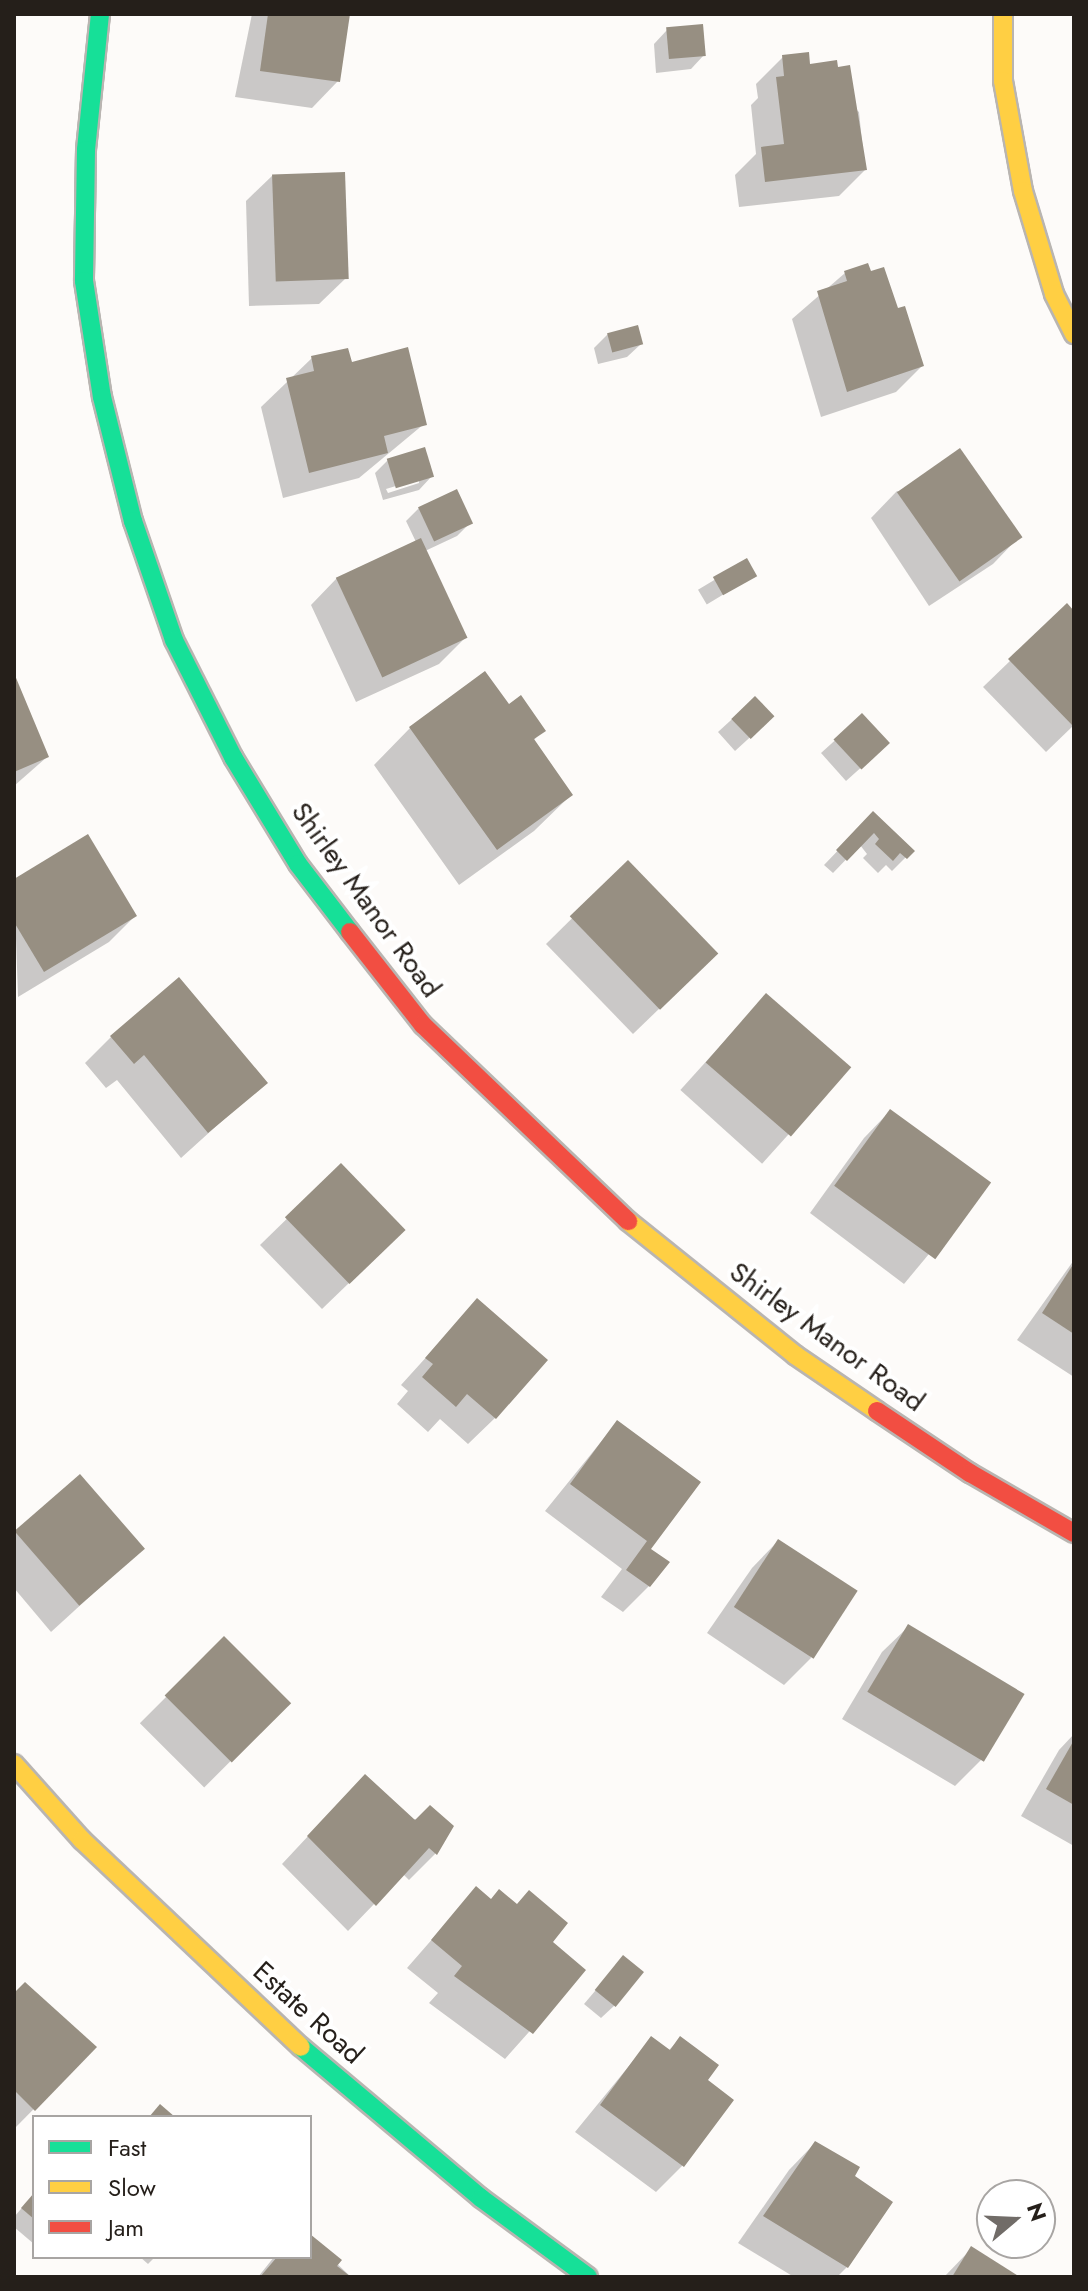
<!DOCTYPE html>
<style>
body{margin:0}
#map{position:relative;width:1088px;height:2291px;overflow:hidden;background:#fdfbf9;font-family:Jost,sans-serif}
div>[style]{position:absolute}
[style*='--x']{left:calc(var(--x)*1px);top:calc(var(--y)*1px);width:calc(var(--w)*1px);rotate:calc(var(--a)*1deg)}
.shadow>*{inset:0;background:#0003;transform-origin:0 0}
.building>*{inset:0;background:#978f82;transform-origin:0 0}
.roads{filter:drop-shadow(2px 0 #b9b5b1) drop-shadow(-2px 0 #b9b5b1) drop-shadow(0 2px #b9b5b1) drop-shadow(0 -2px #b9b5b1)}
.fast>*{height:18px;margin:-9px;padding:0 9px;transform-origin:9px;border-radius:9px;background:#16e098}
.slow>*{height:18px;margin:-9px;padding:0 9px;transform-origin:9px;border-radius:9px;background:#ffcf43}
.jam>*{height:18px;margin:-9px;padding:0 9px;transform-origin:9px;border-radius:9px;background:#f24e42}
span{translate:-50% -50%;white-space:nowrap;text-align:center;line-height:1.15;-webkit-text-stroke:8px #fff;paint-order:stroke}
.street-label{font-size:28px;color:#251f1a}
.frame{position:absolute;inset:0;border:16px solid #251f1a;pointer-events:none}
.legend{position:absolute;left:32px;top:2115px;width:280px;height:144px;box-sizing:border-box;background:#fff;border:2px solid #a8a5a3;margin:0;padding:10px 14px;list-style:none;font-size:24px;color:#251f1a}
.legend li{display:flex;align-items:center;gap:16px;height:40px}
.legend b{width:40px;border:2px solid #a8a5a3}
.north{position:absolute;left:976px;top:2179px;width:80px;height:80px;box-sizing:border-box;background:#fff;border:2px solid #a8a5a3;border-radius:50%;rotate:71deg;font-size:22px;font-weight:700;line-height:32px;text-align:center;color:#251f1a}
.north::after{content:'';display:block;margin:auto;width:28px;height:36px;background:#716c68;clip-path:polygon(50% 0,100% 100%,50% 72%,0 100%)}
</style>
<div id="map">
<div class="shadow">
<div style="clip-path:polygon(252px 14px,348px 14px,338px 81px,312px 108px,235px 97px)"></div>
<div style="clip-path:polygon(667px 30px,704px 55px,691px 69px,656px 73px,654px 44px)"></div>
<div style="clip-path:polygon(783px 57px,808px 66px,859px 112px,865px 170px,839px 196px,739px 207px,735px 175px,756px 154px,751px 105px,758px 98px,756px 84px)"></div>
<div style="clip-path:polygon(273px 175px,346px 278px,319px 304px,249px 306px,246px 201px)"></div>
<div style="clip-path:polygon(845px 273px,870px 274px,897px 311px,922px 366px,896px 392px,821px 417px,792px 319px)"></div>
<div style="clip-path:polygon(608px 334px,641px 344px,627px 357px,598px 364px,594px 348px)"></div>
<div style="clip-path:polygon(312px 358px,351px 364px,424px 424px,359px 478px,283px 498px,261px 407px)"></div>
<div style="clip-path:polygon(evenodd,388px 460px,432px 476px,419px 490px,383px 500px,375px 473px,388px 460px,419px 479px,419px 483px,388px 493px,386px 489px,419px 479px)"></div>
<div style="clip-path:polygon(897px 491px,1019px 537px,993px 564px,929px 606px,871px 518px)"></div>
<div style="clip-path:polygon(419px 508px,470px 523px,457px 536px,425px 551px,465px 638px,439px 664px,356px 702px,311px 605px,337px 578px,416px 542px,406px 521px)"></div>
<div style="left:746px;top:561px;width:17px;height:56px;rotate:59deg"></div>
<div style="clip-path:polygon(1067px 606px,1074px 614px,1074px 725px,1046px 752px,983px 687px)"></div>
<div style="clip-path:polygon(14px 678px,47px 757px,14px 786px)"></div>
<div style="clip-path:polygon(755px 698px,758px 730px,735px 751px,718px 732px)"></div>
<div style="clip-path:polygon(508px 707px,543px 730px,533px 741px,571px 795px,534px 831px,459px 885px,374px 765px,410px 728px)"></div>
<div style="clip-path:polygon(862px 716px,874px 756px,846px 781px,821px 753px)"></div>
<div style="clip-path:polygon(873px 814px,912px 851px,892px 871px,886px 865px,878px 873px,863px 858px,867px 854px,860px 845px,833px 873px,824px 865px)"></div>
<div style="clip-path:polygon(628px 863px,689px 980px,633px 1034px,546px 944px)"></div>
<div style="clip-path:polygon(14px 881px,135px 916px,109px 942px,18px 997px)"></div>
<div style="left:766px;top:995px;width:110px;height:128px;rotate:42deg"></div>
<div style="clip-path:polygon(111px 1037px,265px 1082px,181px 1158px,117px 1080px,106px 1088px,85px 1063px)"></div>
<div style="clip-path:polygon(890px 1111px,988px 1183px,904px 1284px,810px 1213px,864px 1138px)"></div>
<div style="clip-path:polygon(341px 1166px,377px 1256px,322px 1309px,260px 1245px)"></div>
<div style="clip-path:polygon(1074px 1260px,1074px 1377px,1017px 1340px)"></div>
<div style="clip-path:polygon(477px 1301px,495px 1418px,468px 1444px,440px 1419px,428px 1432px,397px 1404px,408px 1391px,401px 1385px)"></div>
<div style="clip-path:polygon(617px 1422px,699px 1482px,648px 1549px,649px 1586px,623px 1612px,601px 1597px,622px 1569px,545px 1511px)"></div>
<div style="clip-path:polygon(80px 1477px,142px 1549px,51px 1632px,14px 1588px,14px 1534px)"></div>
<div style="clip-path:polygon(778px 1541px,811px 1658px,784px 1685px,707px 1633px,752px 1568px)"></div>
<div style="clip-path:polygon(909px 1626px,981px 1760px,955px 1786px,842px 1719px,882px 1652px)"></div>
<div style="left:224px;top:1639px;width:91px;height:119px;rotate:45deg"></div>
<div style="clip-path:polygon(1074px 1734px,1074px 1846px,1021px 1816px,1059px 1750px)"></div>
<div style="clip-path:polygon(339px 1803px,451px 1827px,435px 1854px,409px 1880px,403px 1874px,348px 1931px,282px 1864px)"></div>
<div style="clip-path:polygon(476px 1889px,583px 1971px,505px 2059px,429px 2003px,438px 1993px,407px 1968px)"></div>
<div style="clip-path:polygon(623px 1958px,615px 2005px,601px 2018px,584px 2004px)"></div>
<div style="clip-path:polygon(14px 1996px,94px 2048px,14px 2129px)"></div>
<div style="clip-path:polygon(651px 2039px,668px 2051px,680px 2039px,705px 2080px,682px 2166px,656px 2192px,575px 2132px)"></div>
<div style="clip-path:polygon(815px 2143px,852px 2176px,847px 2267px,837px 2277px,794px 2277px,738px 2243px,789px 2170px)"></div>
<div style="clip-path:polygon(34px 2194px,34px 2244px,14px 2227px,14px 2217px)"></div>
<div style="clip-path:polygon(310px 2238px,351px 2277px,258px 2277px,274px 2257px,310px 2257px)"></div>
<div style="clip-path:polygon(971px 2249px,1016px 2277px,944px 2277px)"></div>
<div style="clip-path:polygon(140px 2257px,155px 2257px,148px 2264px)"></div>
</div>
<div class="building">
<div style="clip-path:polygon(268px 14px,350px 14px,340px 82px,260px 71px)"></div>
<div style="left:703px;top:24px;width:32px;height:37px;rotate:85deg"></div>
<div style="clip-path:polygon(809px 52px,810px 64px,837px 60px,838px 67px,850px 65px,867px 170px,765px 182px,761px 147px,784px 144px,776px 77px,784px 76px,782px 55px)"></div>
<div style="left:345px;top:172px;width:107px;height:73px;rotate:88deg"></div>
<div style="clip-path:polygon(868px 263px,871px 271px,884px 267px,898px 308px,905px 306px,924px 366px,847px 392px,817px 291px,847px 281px,844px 271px)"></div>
<div style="left:638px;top:325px;width:20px;height:32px;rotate:75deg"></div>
<div style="clip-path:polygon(408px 347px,427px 425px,384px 436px,388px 453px,309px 473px,286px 378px,314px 371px,311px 356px,348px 348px,352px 362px)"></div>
<div style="left:425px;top:447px;width:31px;height:40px;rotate:73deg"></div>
<div style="left:960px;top:448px;width:109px;height:77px;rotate:55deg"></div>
<div style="left:457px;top:489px;width:38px;height:43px;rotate:65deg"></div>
<div style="left:421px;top:538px;width:110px;height:94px;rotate:65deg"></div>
<div style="left:747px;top:558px;width:21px;height:39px;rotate:61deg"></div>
<div style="clip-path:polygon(1067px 603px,1074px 611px,1074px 727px,1008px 659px)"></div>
<div style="clip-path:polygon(485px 671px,509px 704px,521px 695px,546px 731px,534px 739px,573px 795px,497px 850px,409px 727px)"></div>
<div style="clip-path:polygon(14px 673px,49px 757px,14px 772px)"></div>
<div style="left:755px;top:696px;width:28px;height:33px;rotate:46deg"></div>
<div style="left:862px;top:713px;width:41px;height:39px;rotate:47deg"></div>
<div style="clip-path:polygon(873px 811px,915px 851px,907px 859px,900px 853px,893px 861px,875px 844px,879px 839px,874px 833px,847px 861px,836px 850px)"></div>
<div style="clip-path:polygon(88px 834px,137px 916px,44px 972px,14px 922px,14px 879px)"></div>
<div style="left:628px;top:860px;width:130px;height:81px;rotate:46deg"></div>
<div style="clip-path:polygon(179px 977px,268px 1083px,208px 1133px,144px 1055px,134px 1064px,110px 1036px)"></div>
<div style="left:766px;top:993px;width:113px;height:92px;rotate:41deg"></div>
<div style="left:890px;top:1109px;width:125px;height:95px;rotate:36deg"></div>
<div style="left:341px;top:1163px;width:93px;height:78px;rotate:46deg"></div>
<div style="clip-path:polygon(1074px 1263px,1074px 1334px,1042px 1313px)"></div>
<div style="clip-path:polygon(477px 1298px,548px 1360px,496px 1419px,467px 1394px,456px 1407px,422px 1377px,433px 1364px,425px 1358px)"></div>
<div style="clip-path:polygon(617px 1420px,701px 1482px,651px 1549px,670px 1562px,650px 1587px,626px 1570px,647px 1541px,570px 1484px)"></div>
<div style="left:80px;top:1474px;width:99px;height:87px;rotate:49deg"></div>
<div style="left:778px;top:1539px;width:95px;height:81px;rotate:33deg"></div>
<div style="left:908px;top:1624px;width:136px;height:79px;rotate:31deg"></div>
<div style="left:224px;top:1636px;width:95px;height:84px;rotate:45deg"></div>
<div style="clip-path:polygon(1074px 1740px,1074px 1805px,1046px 1789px)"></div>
<div style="clip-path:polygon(365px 1774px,415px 1820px,430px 1805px,454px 1826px,437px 1855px,429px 1848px,376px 1906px,307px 1836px)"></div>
<div style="clip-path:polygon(476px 1886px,491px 1899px,499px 1889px,517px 1904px,529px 1890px,568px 1923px,553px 1942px,586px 1970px,533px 2034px,454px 1976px,462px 1966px,431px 1940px)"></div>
<div style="left:623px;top:1955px;width:27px;height:45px;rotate:39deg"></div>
<div style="clip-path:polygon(25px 1982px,97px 2047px,35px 2111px,14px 2090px,14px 1993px)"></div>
<div style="clip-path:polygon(651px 2036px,670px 2050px,680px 2036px,719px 2065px,708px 2080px,734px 2100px,684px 2167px,600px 2105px)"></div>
<div style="clip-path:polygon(160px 2104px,175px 2117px,149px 2117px)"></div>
<div style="clip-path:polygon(815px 2141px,860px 2167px,855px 2176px,893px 2202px,848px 2268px,763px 2216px)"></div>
<div style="clip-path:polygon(34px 2193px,34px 2219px,21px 2208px)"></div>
<div style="clip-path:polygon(310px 2234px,342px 2260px,337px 2266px,351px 2277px,260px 2277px,277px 2257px,310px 2257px)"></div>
<div style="clip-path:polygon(971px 2246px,1020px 2277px,952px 2277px)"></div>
</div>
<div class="roads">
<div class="fast">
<div style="--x:100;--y:14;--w:137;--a:95.9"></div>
<div style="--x:86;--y:150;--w:131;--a:90.9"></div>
<div style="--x:84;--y:281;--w:117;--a:81.2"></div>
<div style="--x:102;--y:397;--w:128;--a:76"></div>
<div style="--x:133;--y:521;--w:126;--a:71"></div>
<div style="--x:174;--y:640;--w:131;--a:63.2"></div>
<div style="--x:233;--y:757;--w:125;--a:58.7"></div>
<div style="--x:298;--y:864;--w:86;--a:52.6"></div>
<div style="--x:301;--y:2047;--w:235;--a:40"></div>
<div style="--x:481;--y:2198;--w:133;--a:36.4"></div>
</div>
<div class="slow">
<div style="--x:1003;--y:14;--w:67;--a:90"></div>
<div style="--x:1003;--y:81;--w:112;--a:79.7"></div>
<div style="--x:1023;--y:191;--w:108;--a:73.2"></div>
<div style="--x:1054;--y:294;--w:45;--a:63.4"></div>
<div style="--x:628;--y:1221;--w:214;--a:38.7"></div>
<div style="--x:795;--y:1355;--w:99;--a:34.3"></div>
<div style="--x:14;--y:1764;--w:102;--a:48.2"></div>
<div style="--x:82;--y:1840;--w:301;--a:43.4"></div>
</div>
<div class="jam">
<div style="--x:350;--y:932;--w:118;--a:51.9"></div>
<div style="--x:423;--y:1025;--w:284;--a:43.7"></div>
<div style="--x:877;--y:1411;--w:112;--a:33.7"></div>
<div style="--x:970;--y:1473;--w:120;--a:30"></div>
</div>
</div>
<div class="street-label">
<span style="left:366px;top:900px;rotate:54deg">Shirley Manor Road</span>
<span style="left:827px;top:1337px;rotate:36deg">Shirley Manor Road</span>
<span style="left:308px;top:2013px;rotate:42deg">Estate Road</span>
</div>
<div class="frame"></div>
<ul class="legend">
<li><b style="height:10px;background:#16e098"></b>Fast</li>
<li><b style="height:10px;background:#ffcf43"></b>Slow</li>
<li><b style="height:10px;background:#f24e42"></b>Jam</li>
</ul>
<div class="north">N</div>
</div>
